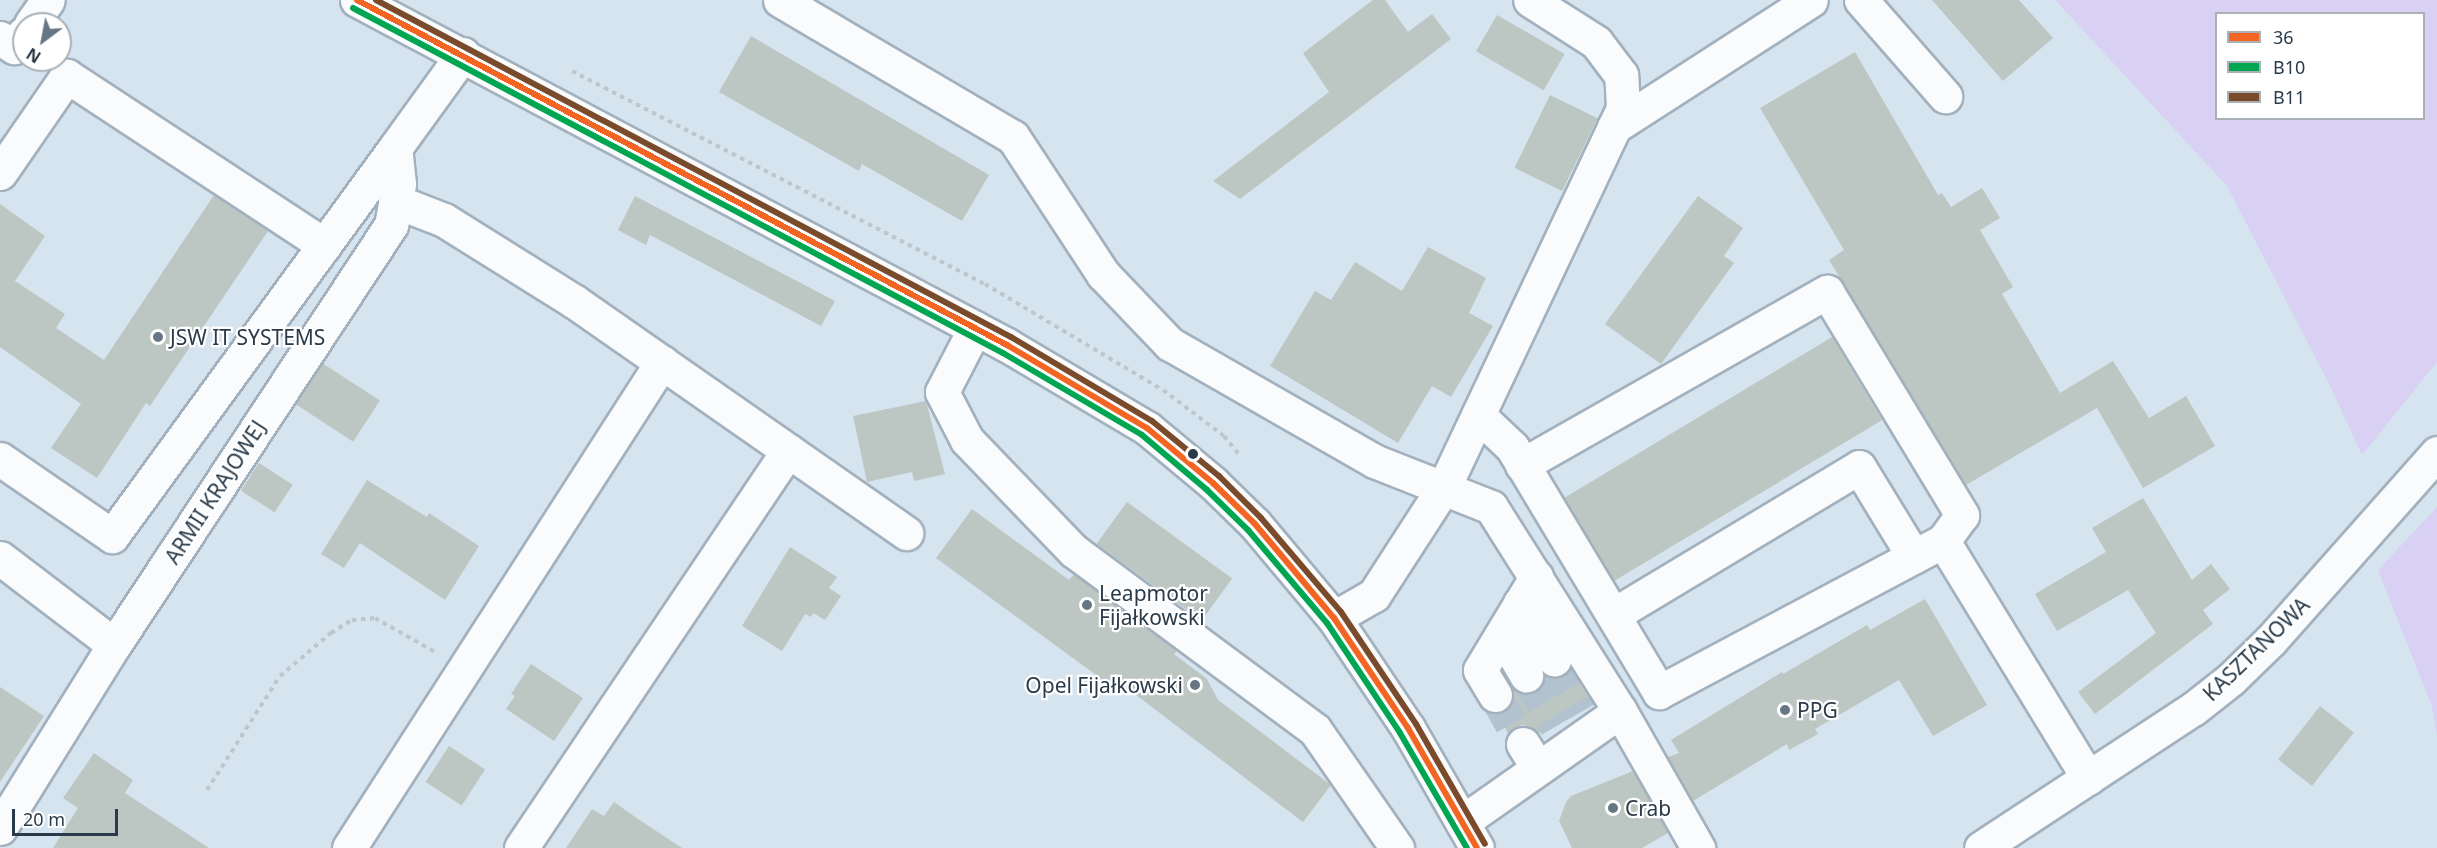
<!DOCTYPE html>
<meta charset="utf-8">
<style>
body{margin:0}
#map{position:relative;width:2437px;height:848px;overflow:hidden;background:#d6e4f0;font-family:"Noto Sans",sans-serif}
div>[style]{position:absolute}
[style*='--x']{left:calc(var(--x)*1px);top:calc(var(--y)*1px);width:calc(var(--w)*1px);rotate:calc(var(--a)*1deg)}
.green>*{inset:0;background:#d8d1f4}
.building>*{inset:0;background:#bcc6c2;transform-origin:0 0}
.minor-tunnel>*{height:33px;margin-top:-16.5px;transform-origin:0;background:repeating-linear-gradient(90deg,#b3c2cf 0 33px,transparent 0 49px)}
.path>*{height:4px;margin-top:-2px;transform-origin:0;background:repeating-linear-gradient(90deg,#bec5cb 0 4.5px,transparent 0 9px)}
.roads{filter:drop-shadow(2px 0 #a2b1bd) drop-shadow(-2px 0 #a2b1bd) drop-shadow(0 2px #a2b1bd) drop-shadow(0 -2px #a2b1bd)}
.minor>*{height:33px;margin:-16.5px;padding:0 16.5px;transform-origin:16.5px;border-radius:16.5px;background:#f9fbfd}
.bus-1>*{height:6px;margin:-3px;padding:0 3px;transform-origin:3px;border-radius:3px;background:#f26522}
.bus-2>*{height:6px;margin:-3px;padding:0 3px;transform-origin:3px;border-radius:3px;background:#00a651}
.bus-3>*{height:6px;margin:-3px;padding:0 3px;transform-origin:3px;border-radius:3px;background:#7a4b2a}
.dots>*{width:16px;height:16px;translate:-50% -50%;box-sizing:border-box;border:3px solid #fff;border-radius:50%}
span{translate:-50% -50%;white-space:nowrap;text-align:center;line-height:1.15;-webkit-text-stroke:4.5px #fff;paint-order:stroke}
.poi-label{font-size:21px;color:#293b4a}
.left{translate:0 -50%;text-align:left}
.right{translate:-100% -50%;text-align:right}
.street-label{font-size:21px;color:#293b4a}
.legend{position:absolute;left:2215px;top:12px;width:210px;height:108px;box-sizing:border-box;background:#fff;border:2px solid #a9b1b7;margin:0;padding:8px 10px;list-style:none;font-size:18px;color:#293b4a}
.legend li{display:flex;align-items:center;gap:12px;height:30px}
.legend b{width:30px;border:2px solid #a9b1b7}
.north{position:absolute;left:12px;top:12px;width:60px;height:60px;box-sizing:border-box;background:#fff;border:2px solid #a9b1b7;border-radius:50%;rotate:212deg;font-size:16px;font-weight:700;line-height:24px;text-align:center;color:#293b4a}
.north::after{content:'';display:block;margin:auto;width:21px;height:27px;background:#667684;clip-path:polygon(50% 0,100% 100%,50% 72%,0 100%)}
.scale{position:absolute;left:12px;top:809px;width:106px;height:27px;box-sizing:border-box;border:3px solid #293b4a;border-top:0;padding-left:8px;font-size:18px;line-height:21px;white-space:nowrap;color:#293b4a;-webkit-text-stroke:4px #fff;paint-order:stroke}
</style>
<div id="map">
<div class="green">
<div style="clip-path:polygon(evenodd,2055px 0,2437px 0,2437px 362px,2362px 455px,2329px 384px,2227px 186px,2055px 0,2216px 14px,2424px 14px,2424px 118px,2216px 118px,2216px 14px)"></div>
<div style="clip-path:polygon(2437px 507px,2437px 735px,2432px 707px,2378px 570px)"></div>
</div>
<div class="building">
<div style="clip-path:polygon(1373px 0,1385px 0,1408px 32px,1432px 14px,1451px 39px,1240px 199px,1213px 181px,1329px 92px,1303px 53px)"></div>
<div style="clip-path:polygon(1932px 0,2019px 0,2053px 38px,2003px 81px)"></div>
<div style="left:1497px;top:15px;width:78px;height:42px;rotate:30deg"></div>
<div style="clip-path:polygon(751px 36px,989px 175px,962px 221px,862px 164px,859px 171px,719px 92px)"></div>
<div style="clip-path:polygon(1855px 52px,1938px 195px,1942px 193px,1951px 207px,1982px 188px,2000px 218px,1980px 230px,2013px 287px,2002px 294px,2060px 393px,2113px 361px,2149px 418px,2186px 396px,2215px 446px,2143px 488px,2097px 408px,1966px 485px,1829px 260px,1844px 250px,1760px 108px)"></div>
<div style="left:1550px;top:95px;width:53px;height:81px;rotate:26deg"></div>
<div style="clip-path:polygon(214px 195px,268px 231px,150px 406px,146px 403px,97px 478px,51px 448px,81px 404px,0 347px,0 204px,45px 236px,15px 281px,65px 314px,56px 328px,104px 360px)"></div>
<div style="clip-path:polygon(635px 196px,835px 301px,821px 326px,650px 235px,646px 245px,618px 230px)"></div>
<div style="clip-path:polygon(1698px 196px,1743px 228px,1724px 256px,1734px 263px,1661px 364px,1605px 324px)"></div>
<div style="clip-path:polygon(1428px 247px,1486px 278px,1469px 313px,1493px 326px,1451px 397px,1432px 386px,1398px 443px,1270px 366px,1315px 291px,1331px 300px,1355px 262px,1402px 291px)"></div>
<div style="left:1832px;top:337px;width:97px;height:313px;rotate:59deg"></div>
<div style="left:322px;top:363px;width:69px;height:49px;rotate:33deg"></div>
<div style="clip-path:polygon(926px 401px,945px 474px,914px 481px,912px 472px,867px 482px,853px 416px)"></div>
<div style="left:259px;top:463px;width:40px;height:33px;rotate:33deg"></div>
<div style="clip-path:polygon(367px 480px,427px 517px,429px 513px,479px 546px,445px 600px,360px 543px,344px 568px,321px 554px)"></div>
<div style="clip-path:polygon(2143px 498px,2192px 580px,2211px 564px,2230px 589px,2203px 610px,2213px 624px,2095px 714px,2078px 692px,2156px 633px,2128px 590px,2057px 631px,2035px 594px,2106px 552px,2092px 528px)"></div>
<div style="left:1127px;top:502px;width:130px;height:52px;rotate:36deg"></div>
<div style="clip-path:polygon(972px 509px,1069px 580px,1074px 574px,1177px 651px,1174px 654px,1207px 679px,1218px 700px,1331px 785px,1303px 822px,1123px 685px,1118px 691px,936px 558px)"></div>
<div style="clip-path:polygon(790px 547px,837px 577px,829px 588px,841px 596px,825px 620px,813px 613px,811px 617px,805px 614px,782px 651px,742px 626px)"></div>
<div style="clip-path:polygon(1925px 599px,1987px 705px,1933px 736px,1899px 680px,1815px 729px,1818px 734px,1789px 750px,1787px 744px,1693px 801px,1668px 757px,1679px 753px,1671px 740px,1782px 672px,1783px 674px,1867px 625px,1870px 630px)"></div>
<div style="clip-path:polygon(531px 664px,583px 698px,554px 741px,506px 709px,515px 696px,511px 694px)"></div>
<div style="clip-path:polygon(1570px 668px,1592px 702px,1538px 733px,1523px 725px,1514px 728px,1508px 733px,1497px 713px,1505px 711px,1512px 704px,1514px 695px,1511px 686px,1526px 694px,1535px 691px,1542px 685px,1545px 675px,1555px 678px,1563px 675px)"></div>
<div style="clip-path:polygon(0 687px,44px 716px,0 782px)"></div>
<div style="left:2320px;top:706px;width:43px;height:68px;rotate:38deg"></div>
<div style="left:449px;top:746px;width:43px;height:43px;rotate:33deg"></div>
<div style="clip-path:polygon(94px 753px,133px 780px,125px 793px,209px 848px,53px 848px,78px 808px,63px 798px)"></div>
<div style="clip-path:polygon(1633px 771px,1668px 833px,1642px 848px,1572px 848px,1559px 821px,1566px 802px,1571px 796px)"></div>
<div style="clip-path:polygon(614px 802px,638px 819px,682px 848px,566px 848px,592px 809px,604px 816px)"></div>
</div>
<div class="minor-tunnel">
<div style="--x:1554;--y:659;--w:59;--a:59.5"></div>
<div style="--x:1526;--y:675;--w:59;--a:59.5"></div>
<div style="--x:1495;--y:695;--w:56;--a:60.3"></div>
</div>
<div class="path">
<div style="--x:572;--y:71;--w:465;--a:27.3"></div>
<div style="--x:985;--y:284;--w:207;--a:30.8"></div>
<div style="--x:1163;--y:390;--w:76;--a:37"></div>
<div style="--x:1224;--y:436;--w:27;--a:51"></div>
<div style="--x:207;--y:790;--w:135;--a:-57.4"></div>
<div style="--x:280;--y:676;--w:67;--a:-40.1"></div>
<div style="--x:331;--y:633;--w:25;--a:-32"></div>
<div style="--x:352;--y:620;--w:23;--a:-5"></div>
<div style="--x:375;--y:618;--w:69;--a:29.5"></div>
</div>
<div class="roads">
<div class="minor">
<div style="--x:357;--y:0;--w:736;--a:27.96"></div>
<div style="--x:1007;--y:345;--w:163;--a:30.7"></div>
<div style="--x:1147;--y:428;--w:86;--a:39.8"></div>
<div style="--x:1213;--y:483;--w:59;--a:44.3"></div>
<div style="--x:1255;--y:524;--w:123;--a:50"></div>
<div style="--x:1334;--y:618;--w:133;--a:56.1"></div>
<div style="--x:1408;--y:728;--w:138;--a:60.1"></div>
<div style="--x:780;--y:0;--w:270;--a:30.5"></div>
<div style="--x:1013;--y:137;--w:164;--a:56.7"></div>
<div style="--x:1103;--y:274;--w:97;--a:46.3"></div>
<div style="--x:1170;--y:344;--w:235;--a:29.8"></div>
<div style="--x:1374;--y:461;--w:126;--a:21.5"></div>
<div style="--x:1491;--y:507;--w:241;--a:57.7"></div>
<div style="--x:1620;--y:711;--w:193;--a:144.9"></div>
<div style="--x:1861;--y:0;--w:128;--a:48.8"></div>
<div style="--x:31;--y:24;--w:29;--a:-55"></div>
<div style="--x:0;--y:38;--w:17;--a:33"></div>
<div style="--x:14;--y:47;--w:17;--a:-54"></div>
<div style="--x:1614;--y:127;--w:234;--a:-32.8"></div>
<div style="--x:0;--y:173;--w:118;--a:-55.4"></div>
<div style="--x:67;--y:76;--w:308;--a:33.3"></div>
<div style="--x:395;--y:201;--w:53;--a:21.2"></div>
<div style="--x:444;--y:220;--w:155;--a:32"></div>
<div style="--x:575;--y:302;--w:404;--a:34.9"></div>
<div style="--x:975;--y:328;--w:72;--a:117.3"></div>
<div style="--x:942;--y:392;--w:54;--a:62.5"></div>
<div style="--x:967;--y:440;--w:154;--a:46.1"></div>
<div style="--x:1074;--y:551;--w:300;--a:36.6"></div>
<div style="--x:1315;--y:730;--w:144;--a:55.2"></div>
<div style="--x:1478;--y:415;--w:47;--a:43.3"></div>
<div style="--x:1512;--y:447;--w:286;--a:59"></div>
<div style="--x:1659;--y:692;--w:322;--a:-28"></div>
<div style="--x:1943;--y:541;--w:278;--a:58.5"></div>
<div style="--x:0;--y:459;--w:136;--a:34.5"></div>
<div style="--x:112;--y:536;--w:480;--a:-53.9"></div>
<div style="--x:1522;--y:465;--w:351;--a:-29.6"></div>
<div style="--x:1827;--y:292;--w:261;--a:58.8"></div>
<div style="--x:1962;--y:515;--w:32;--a:126"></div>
<div style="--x:0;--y:558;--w:143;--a:37.3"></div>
<div style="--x:1520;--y:603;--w:66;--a:58.7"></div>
<div style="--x:1613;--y:615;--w:287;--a:-31"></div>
<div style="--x:1859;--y:467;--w:105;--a:58.6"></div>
<div style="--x:1334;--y:618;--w:46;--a:-29.9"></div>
<div style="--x:1374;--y:595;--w:129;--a:-57.1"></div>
<div style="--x:1444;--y:487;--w:419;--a:-64.7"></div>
<div style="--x:1623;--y:108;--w:33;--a:-93"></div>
<div style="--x:1621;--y:75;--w:41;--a:-127.1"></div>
<div style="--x:1596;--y:42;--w:78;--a:-147.5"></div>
<div style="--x:1502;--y:634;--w:48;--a:59.7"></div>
<div style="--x:1495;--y:695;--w:29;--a:-121"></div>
<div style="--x:1480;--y:670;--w:109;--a:-58.9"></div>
<div style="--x:1620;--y:711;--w:158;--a:60.3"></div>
<div style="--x:1523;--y:744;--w:28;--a:58"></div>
<div style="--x:0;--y:828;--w:216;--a:-58.1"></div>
<div style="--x:114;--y:645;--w:503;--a:-56.59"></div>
<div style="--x:391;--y:225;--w:42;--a:-79"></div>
<div style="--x:399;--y:184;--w:36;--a:-96"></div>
<div style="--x:395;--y:148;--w:116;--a:-54.1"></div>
<div style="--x:349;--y:848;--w:578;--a:-57.22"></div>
<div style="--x:521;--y:848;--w:479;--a:-56.1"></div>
<div style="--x:1981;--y:848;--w:254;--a:-33.3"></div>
<div style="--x:2193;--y:709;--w:48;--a:-38.3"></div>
<div style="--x:2231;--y:679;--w:56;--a:-44.3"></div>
<div style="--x:2271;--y:640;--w:250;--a:-48.4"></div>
</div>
</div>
<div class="bus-1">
<div style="--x:357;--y:0;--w:736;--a:27.96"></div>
<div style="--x:1007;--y:345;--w:163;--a:30.7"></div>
<div style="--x:1147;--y:428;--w:86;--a:39.8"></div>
<div style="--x:1213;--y:483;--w:59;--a:44.3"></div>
<div style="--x:1255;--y:524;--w:123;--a:50"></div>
<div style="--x:1334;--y:618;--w:133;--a:56.1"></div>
<div style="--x:1408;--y:728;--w:138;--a:60.1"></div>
</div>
<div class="bus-2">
<div style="--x:353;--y:8;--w:736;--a:27.96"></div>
<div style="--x:1003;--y:353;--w:161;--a:30.5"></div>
<div style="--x:1142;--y:435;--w:85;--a:40.2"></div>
<div style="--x:1207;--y:490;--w:57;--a:44.3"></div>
<div style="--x:1248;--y:530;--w:122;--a:49.7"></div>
<div style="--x:1327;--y:623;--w:132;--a:56.4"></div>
<div style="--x:1400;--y:733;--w:133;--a:59.8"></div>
</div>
<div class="bus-3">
<div style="--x:376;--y:0;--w:719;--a:27.96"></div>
<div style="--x:1011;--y:337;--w:164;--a:30.8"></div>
<div style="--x:1152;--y:421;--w:87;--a:39.4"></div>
<div style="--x:1219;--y:476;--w:59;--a:45"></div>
<div style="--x:1261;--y:518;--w:123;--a:49.6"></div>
<div style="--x:1341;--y:612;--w:135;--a:56.2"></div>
<div style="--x:1416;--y:724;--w:138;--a:60.1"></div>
</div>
<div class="dots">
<div style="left:158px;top:337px;background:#667684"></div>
<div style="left:1193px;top:454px;background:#293b4a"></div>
<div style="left:1087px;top:605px;background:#667684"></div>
<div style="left:1195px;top:685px;background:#667684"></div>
<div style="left:1785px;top:710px;background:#667684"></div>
<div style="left:1613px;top:808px;background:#667684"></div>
</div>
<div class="poi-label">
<span class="left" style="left:170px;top:337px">JSW IT SYSTEMS</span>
<span class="left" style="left:1099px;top:605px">Leapmotor<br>Fijałkowski</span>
<span class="right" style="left:1183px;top:685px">Opel Fijałkowski</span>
<span class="left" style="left:1797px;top:710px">PPG</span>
<span class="left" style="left:1625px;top:808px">Crab</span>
</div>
<div class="street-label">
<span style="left:215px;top:492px;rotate:-57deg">ARMII KRAJOWEJ</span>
<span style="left:2256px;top:649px;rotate:-44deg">KASZTANOWA</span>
</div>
<ul class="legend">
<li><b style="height:8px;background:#f26522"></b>36</li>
<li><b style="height:8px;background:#00a651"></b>B10</li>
<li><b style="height:8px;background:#7a4b2a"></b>B11</li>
</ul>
<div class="north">N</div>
<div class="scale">20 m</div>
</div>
